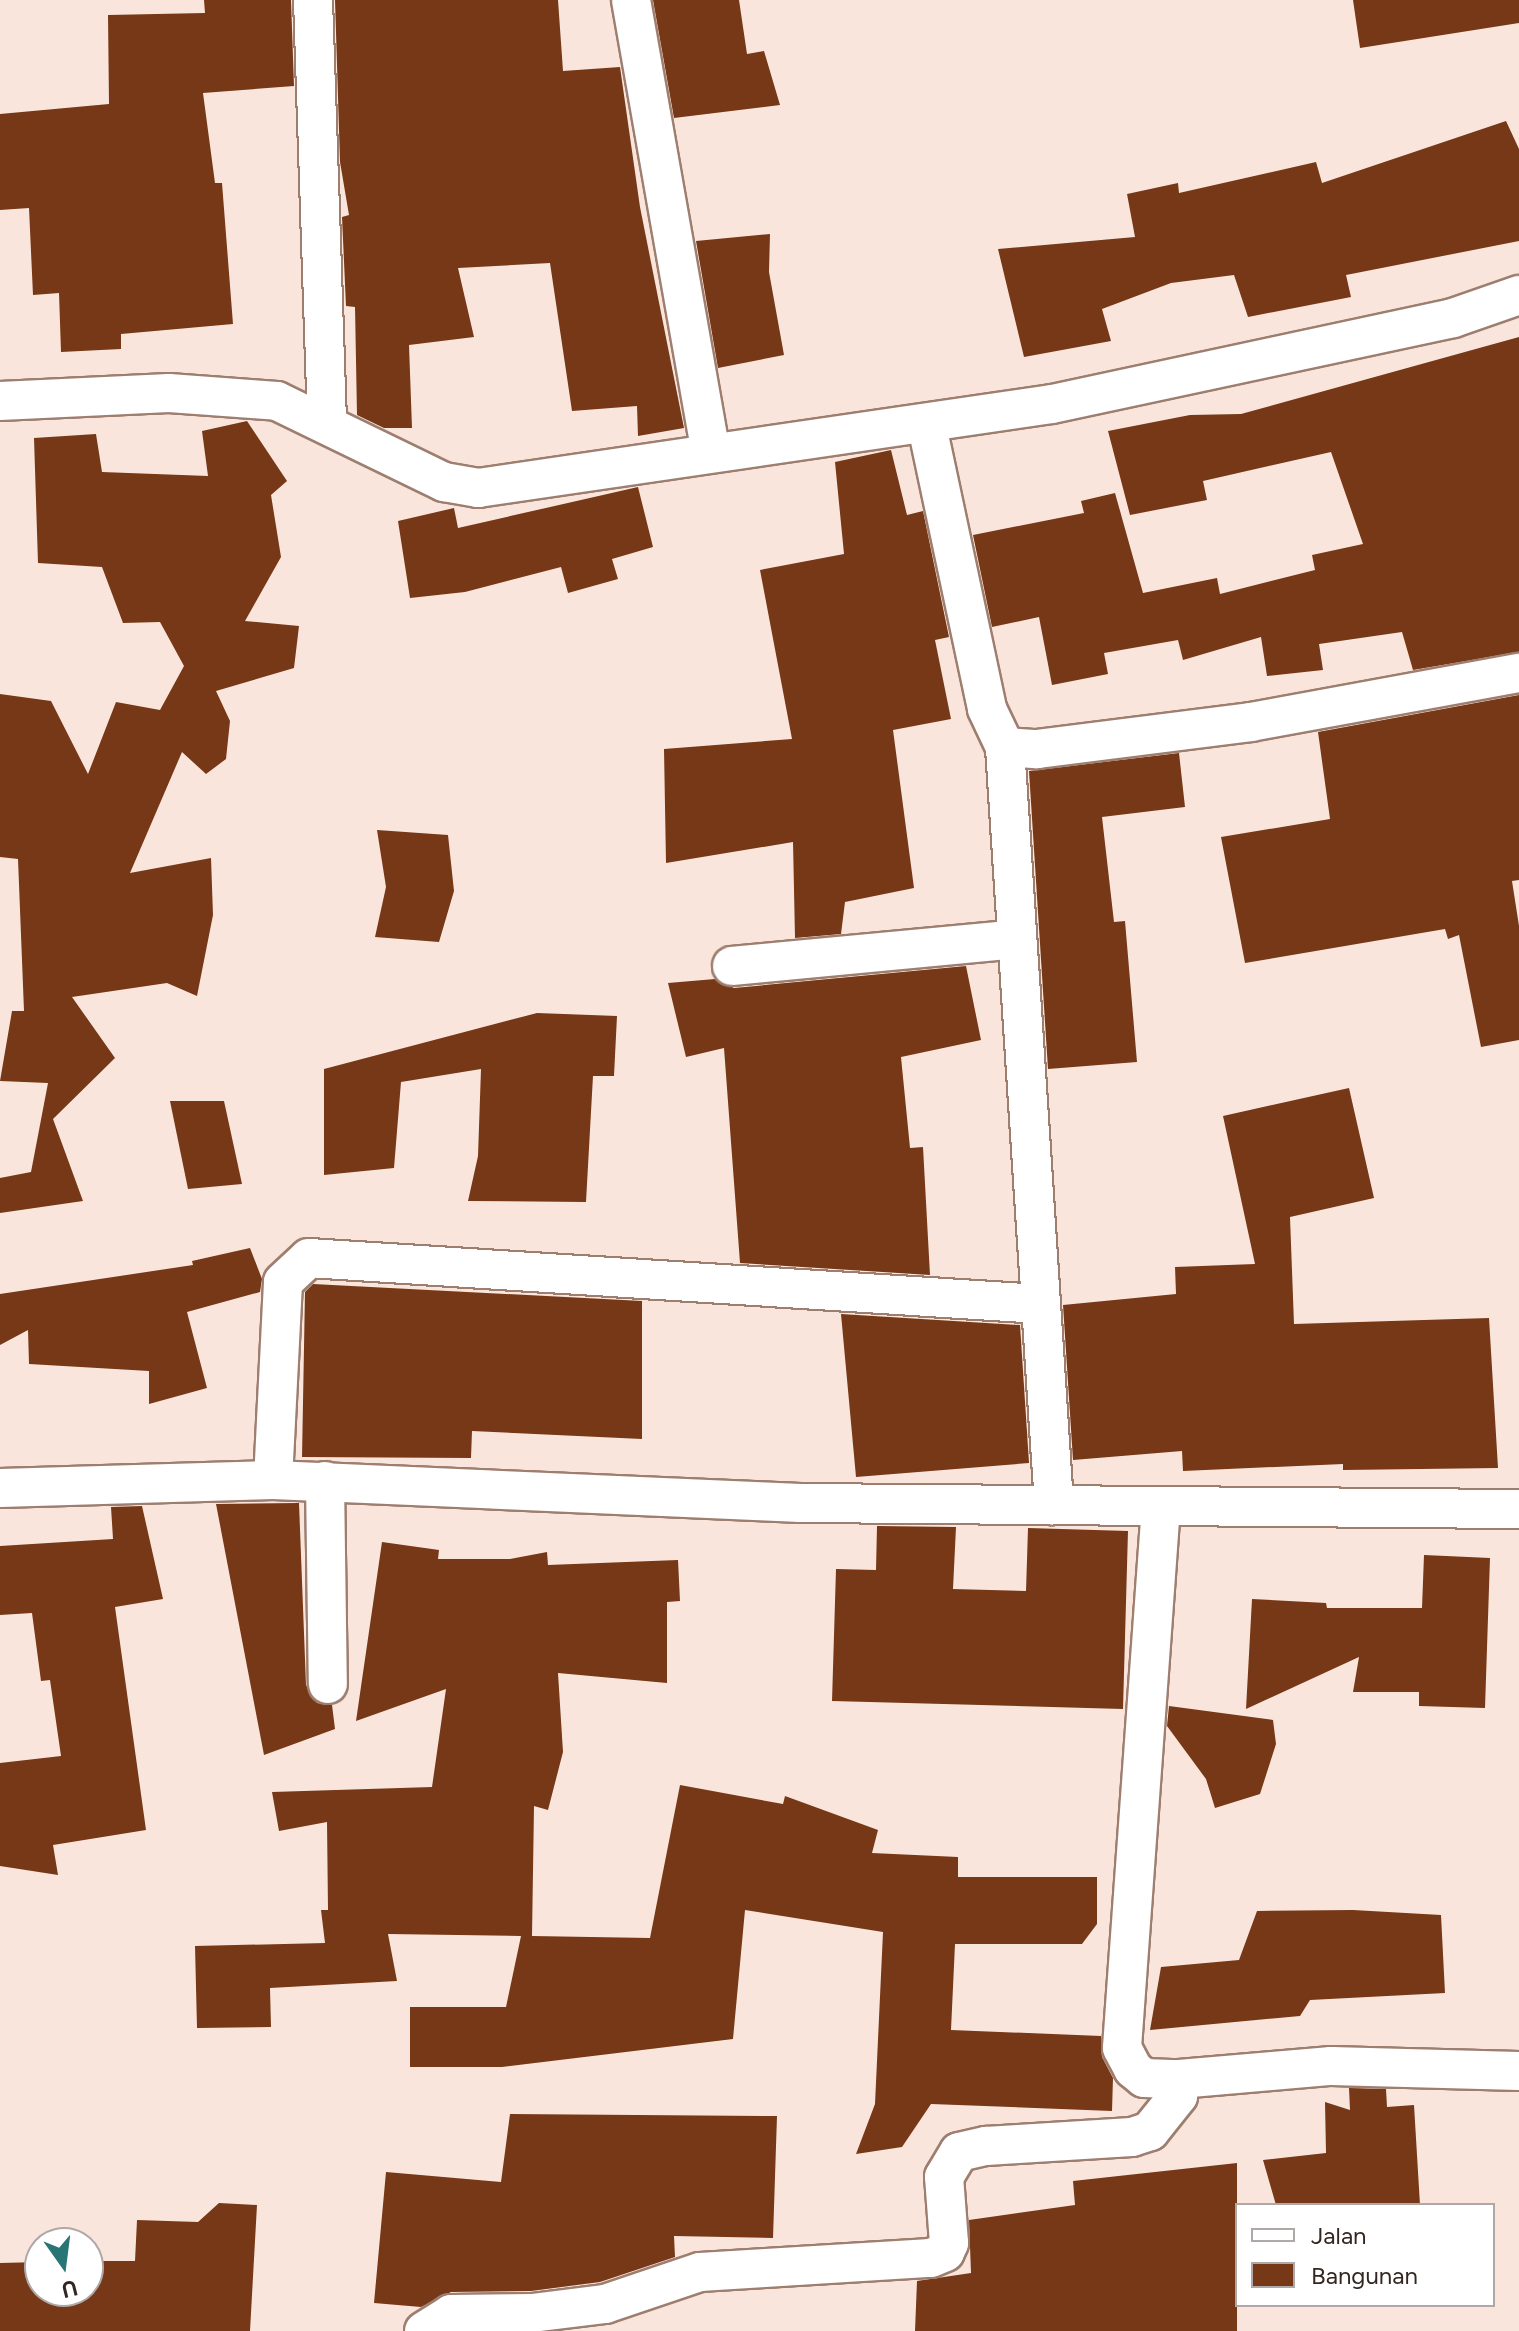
<!DOCTYPE html>
<style>
body{margin:0}
#map{position:relative;width:1519px;height:2331px;overflow:hidden;background:#fae5dc;font-family:Figtree,sans-serif}
div>[style]{position:absolute}
[style*='--x']{left:calc(var(--x)*1px);top:calc(var(--y)*1px);width:calc(var(--w)*1px);rotate:calc(var(--a)*1deg)}
.building>*{inset:0;background:#763816}
.roads{filter:drop-shadow(2px 0 #9d7e6f) drop-shadow(-2px 0 #9d7e6f) drop-shadow(0 2px #9d7e6f) drop-shadow(0 -2px #9d7e6f)}
.street>*{height:38px;margin:-19px;padding:0 19px;transform-origin:19px;border-radius:19px;background:#fff}
span{translate:-50% -50%;white-space:nowrap;text-align:center;line-height:1.15;-webkit-text-stroke:8px #fff;paint-order:stroke}
.legend{position:absolute;left:1235px;top:2203px;width:260px;height:104px;box-sizing:border-box;background:#fff;border:2px solid #aea9a6;margin:0;padding:10px 14px;list-style:none;font-size:24px;color:#342721}
.legend li{display:flex;align-items:center;gap:16px;height:40px}
.legend b{width:40px;border:2px solid #aea9a6}
.north{position:absolute;left:24px;top:2227px;width:80px;height:80px;box-sizing:border-box;background:#fff;border:2px solid #aea9a6;border-radius:50%;rotate:166deg;font-size:22px;font-weight:700;line-height:32px;text-align:center;color:#342721}
.north::after{content:'';display:block;margin:auto;width:28px;height:36px;background:#297475;clip-path:polygon(50% 0,100% 100%,50% 72%,0 100%)}
</style>
<div id="map">
<div class="building">
<div style="clip-path:polygon(204px 0,291px 0,294px 86px,203px 93px,215px 183px,222px 183px,233px 324px,121px 334px,121px 349px,61px 352px,59px 293px,33px 295px,29px 208px,0 210px,0 114px,109px 104px,108px 15px,205px 13px)"></div>
<div style="clip-path:polygon(335px 0,558px 0,563px 71px,620px 67px,640px 207px,684px 428px,638px 436px,637px 406px,572px 411px,550px 263px,458px 268px,474px 337px,409px 345px,412px 428px,384px 428px,357px 415px,355px 307px,346px 306px,342px 217px,349px 215px,340px 162px)"></div>
<div style="clip-path:polygon(653px 0,739px 0,747px 54px,764px 51px,780px 105px,674px 118px)"></div>
<div style="clip-path:polygon(1353px 0,1519px 0,1519px 23px,1360px 48px)"></div>
<div style="clip-path:polygon(1506px 121px,1519px 149px,1519px 241px,1346px 275px,1351px 297px,1248px 317px,1234px 275px,1171px 283px,1102px 309px,1111px 341px,1024px 357px,998px 249px,1135px 237px,1127px 194px,1178px 183px,1179px 193px,1316px 162px,1322px 183px)"></div>
<div style="clip-path:polygon(770px 234px,769px 272px,784px 355px,718px 368px,696px 241px)"></div>
<div style="clip-path:polygon(1519px 337px,1519px 652px,1413px 670px,1402px 632px,1319px 644px,1323px 670px,1267px 676px,1261px 637px,1183px 660px,1178px 640px,1104px 653px,1108px 674px,1052px 685px,1039px 617px,992px 627px,973px 535px,1084px 513px,1081px 501px,1115px 493px,1143px 593px,1217px 578px,1220px 594px,1315px 570px,1312px 555px,1363px 544px,1331px 452px,1203px 481px,1207px 500px,1130px 515px,1108px 431px,1190px 415px,1241px 414px)"></div>
<div style="clip-path:polygon(247px 421px,287px 481px,271px 495px,281px 557px,245px 621px,299px 626px,294px 668px,216px 691px,230px 721px,226px 759px,206px 774px,182px 752px,130px 873px,211px 858px,213px 915px,197px 996px,167px 983px,72px 997px,115px 1058px,53px 1119px,83px 1201px,0 1213px,0 1178px,31px 1172px,48px 1083px,0 1081px,12px 1011px,24px 1011px,18px 859px,0 857px,0 694px,51px 701px,88px 774px,116px 702px,160px 710px,184px 666px,160px 622px,123px 623px,102px 567px,38px 563px,34px 438px,96px 434px,102px 472px,208px 476px,202px 431px)"></div>
<div style="clip-path:polygon(891px 450px,907px 515px,923px 511px,949px 637px,935px 640px,951px 719px,893px 730px,914px 888px,845px 902px,841px 934px,795px 938px,793px 842px,666px 863px,664px 749px,792px 739px,760px 570px,844px 554px,835px 462px)"></div>
<div style="clip-path:polygon(638px 487px,653px 547px,612px 559px,618px 579px,568px 593px,561px 567px,465px 592px,410px 598px,398px 521px,454px 508px,458px 528px)"></div>
<div style="clip-path:polygon(1519px 695px,1519px 880px,1512px 881px,1519px 926px,1519px 1040px,1481px 1047px,1459px 935px,1448px 939px,1445px 929px,1245px 963px,1221px 837px,1330px 819px,1318px 732px)"></div>
<div style="clip-path:polygon(1179px 753px,1185px 807px,1102px 817px,1114px 922px,1125px 921px,1137px 1062px,1048px 1069px,1029px 771px)"></div>
<div style="clip-path:polygon(377px 830px,448px 835px,454px 891px,439px 942px,375px 937px,386px 887px)"></div>
<div style="clip-path:polygon(966px 966px,981px 1040px,901px 1057px,910px 1148px,923px 1147px,930px 1275px,740px 1263px,724px 1048px,686px 1057px,668px 983px,715px 979px,734px 988px)"></div>
<div style="clip-path:polygon(537px 1013px,617px 1016px,614px 1076px,593px 1076px,586px 1202px,468px 1201px,478px 1156px,481px 1069px,401px 1082px,394px 1168px,324px 1175px,324px 1069px)"></div>
<div style="clip-path:polygon(1349px 1088px,1374px 1198px,1290px 1217px,1294px 1324px,1489px 1318px,1498px 1468px,1343px 1470px,1343px 1464px,1183px 1471px,1182px 1451px,1073px 1460px,1063px 1305px,1176px 1294px,1175px 1267px,1255px 1264px,1223px 1116px)"></div>
<div style="clip-path:polygon(170px 1101px,224px 1101px,242px 1184px,188px 1189px)"></div>
<div style="clip-path:polygon(250px 1248px,262px 1279px,260px 1292px,187px 1312px,207px 1388px,149px 1404px,149px 1371px,29px 1364px,28px 1330px,0 1345px,0 1294px,193px 1265px,192px 1261px)"></div>
<div style="clip-path:polygon(313px 1284px,642px 1301px,642px 1439px,472px 1431px,471px 1458px,302px 1457px,305px 1292px)"></div>
<div style="clip-path:polygon(841px 1314px,1020px 1325px,1029px 1463px,856px 1477px)"></div>
<div style="clip-path:polygon(299px 1503px,306px 1685px,317px 1703px,332px 1705px,335px 1729px,264px 1755px,216px 1504px)"></div>
<div style="clip-path:polygon(142px 1506px,163px 1599px,115px 1607px,146px 1830px,53px 1845px,58px 1875px,0 1866px,0 1763px,61px 1756px,50px 1680px,41px 1681px,32px 1613px,0 1615px,0 1546px,113px 1539px,111px 1507px)"></div>
<div style="clip-path:polygon(877px 1526px,956px 1527px,953px 1589px,1026px 1591px,1028px 1528px,1128px 1531px,1123px 1709px,832px 1701px,836px 1569px,876px 1570px)"></div>
<div style="clip-path:polygon(382px 1542px,439px 1550px,438px 1559px,510px 1559px,547px 1552px,548px 1565px,678px 1560px,680px 1601px,667px 1602px,667px 1683px,558px 1673px,563px 1752px,548px 1810px,534px 1806px,532px 1936px,650px 1938px,680px 1785px,783px 1804px,785px 1796px,878px 1830px,872px 1853px,958px 1857px,958px 1877px,1097px 1877px,1097px 1924px,1082px 1944px,955px 1944px,951px 2030px,1101px 2036px,1102px 2057px,1113px 2078px,1112px 2111px,931px 2104px,902px 2147px,856px 2154px,875px 2104px,883px 1932px,745px 1910px,733px 2039px,502px 2067px,410px 2067px,410px 2007px,506px 2007px,521px 1936px,388px 1934px,397px 1981px,270px 1988px,271px 2027px,197px 2028px,195px 1946px,325px 1943px,321px 1910px,328px 1910px,327px 1822px,279px 1831px,272px 1792px,432px 1787px,446px 1689px,356px 1721px)"></div>
<div style="clip-path:polygon(1424px 1555px,1490px 1558px,1485px 1708px,1419px 1706px,1419px 1692px,1353px 1692px,1359px 1657px,1246px 1709px,1252px 1599px,1326px 1603px,1327px 1608px,1422px 1608px)"></div>
<div style="clip-path:polygon(1169px 1706px,1273px 1720px,1276px 1744px,1260px 1794px,1215px 1808px,1206px 1779px,1167px 1726px)"></div>
<div style="clip-path:polygon(1353px 1910px,1441px 1915px,1445px 1993px,1310px 2000px,1300px 2016px,1150px 2030px,1161px 1967px,1239px 1960px,1257px 1911px)"></div>
<div style="clip-path:polygon(1349px 2088px,1386px 2089px,1387px 2107px,1414px 2105px,1420px 2205px,1276px 2205px,1263px 2160px,1326px 2153px,1325px 2102px,1350px 2110px)"></div>
<div style="clip-path:polygon(510px 2114px,777px 2116px,773px 2238px,674px 2236px,675px 2257px,600px 2282px,531px 2291px,451px 2292px,421px 2307px,374px 2303px,386px 2172px,501px 2182px)"></div>
<div style="clip-path:polygon(1237px 2163px,1237px 2331px,915px 2331px,917px 2281px,971px 2273px,969px 2220px,1075px 2205px,1073px 2181px)"></div>
<div style="clip-path:polygon(219px 2203px,257px 2205px,250px 2331px,0 2331px,0 2263px,40px 2262px,40px 2291px,88px 2291px,88px 2261px,135px 2261px,137px 2220px,198px 2222px)"></div>
</div>
<div class="roads">
<div class="street">
<div style="--x:313;--y:0;--w:421;--a:88.1"></div>
<div style="--x:631;--y:0;--w:459;--a:80"></div>
<div style="--x:0;--y:401;--w:169;--a:-2.7"></div>
<div style="--x:169;--y:393;--w:108;--a:4.2"></div>
<div style="--x:277;--y:401;--w:186;--a:25.9"></div>
<div style="--x:444;--y:482;--w:35;--a:10"></div>
<div style="--x:478;--y:488;--w:580;--a:-8.33"></div>
<div style="--x:1052;--y:404;--w:410;--a:-12.1"></div>
<div style="--x:1453;--y:318;--w:70;--a:-19.2"></div>
<div style="--x:927;--y:426;--w:289;--a:78"></div>
<div style="--x:987;--y:709;--w:42;--a:64.7"></div>
<div style="--x:1005;--y:747;--w:32;--a:4"></div>
<div style="--x:1037;--y:749;--w:216;--a:-7.2"></div>
<div style="--x:1251;--y:722;--w:272;--a:-10.4"></div>
<div style="--x:1005;--y:747;--w:760;--a:86.3"></div>
<div style="--x:732;--y:966;--w:286;--a:-5.4"></div>
<div style="--x:273;--y:1480;--w:198;--a:-87.1"></div>
<div style="--x:283;--y:1282;--w:35;--a:-43"></div>
<div style="--x:309;--y:1258;--w:733;--a:3.6"></div>
<div style="--x:325;--y:1481;--w:203;--a:89.2"></div>
<div style="--x:0;--y:1488;--w:273;--a:-1.7"></div>
<div style="--x:273;--y:1480;--w:528;--a:2.5"></div>
<div style="--x:800;--y:1503;--w:719;--a:0.48"></div>
<div style="--x:1161;--y:1506;--w:543;--a:94.12"></div>
<div style="--x:1122;--y:2048;--w:24;--a:62"></div>
<div style="--x:1133;--y:2069;--w:14;--a:39"></div>
<div style="--x:1144;--y:2078;--w:35;--a:2"></div>
<div style="--x:1179;--y:2079;--w:153;--a:-4.9"></div>
<div style="--x:1331;--y:2066;--w:188;--a:1.5"></div>
<div style="--x:424;--y:2331;--w:32;--a:-32"></div>
<div style="--x:451;--y:2314;--w:81;--a:-0.7"></div>
<div style="--x:532;--y:2313;--w:74;--a:-7"></div>
<div style="--x:605;--y:2304;--w:100;--a:-18.6"></div>
<div style="--x:700;--y:2272;--w:231;--a:-3.5"></div>
<div style="--x:931;--y:2258;--w:15;--a:-23"></div>
<div style="--x:945;--y:2252;--w:10;--a:-66"></div>
<div style="--x:949;--y:2243;--w:66;--a:-94.3"></div>
<div style="--x:944;--y:2177;--w:29;--a:-59"></div>
<div style="--x:959;--y:2152;--w:28;--a:-13"></div>
<div style="--x:986;--y:2146;--w:146;--a:-3.5"></div>
<div style="--x:1132;--y:2137;--w:19;--a:-18"></div>
<div style="--x:1150;--y:2131;--w:45;--a:-51.3"></div>
<div style="--x:1178;--y:2096;--w:17;--a:-87"></div>
</div>
</div>
<ul class="legend">
<li><b style="height:10px;background:#fff"></b>Jalan</li>
<li><b style="height:22px;background:#763816"></b>Bangunan</li>
</ul>
<div class="north">U</div>
</div>
